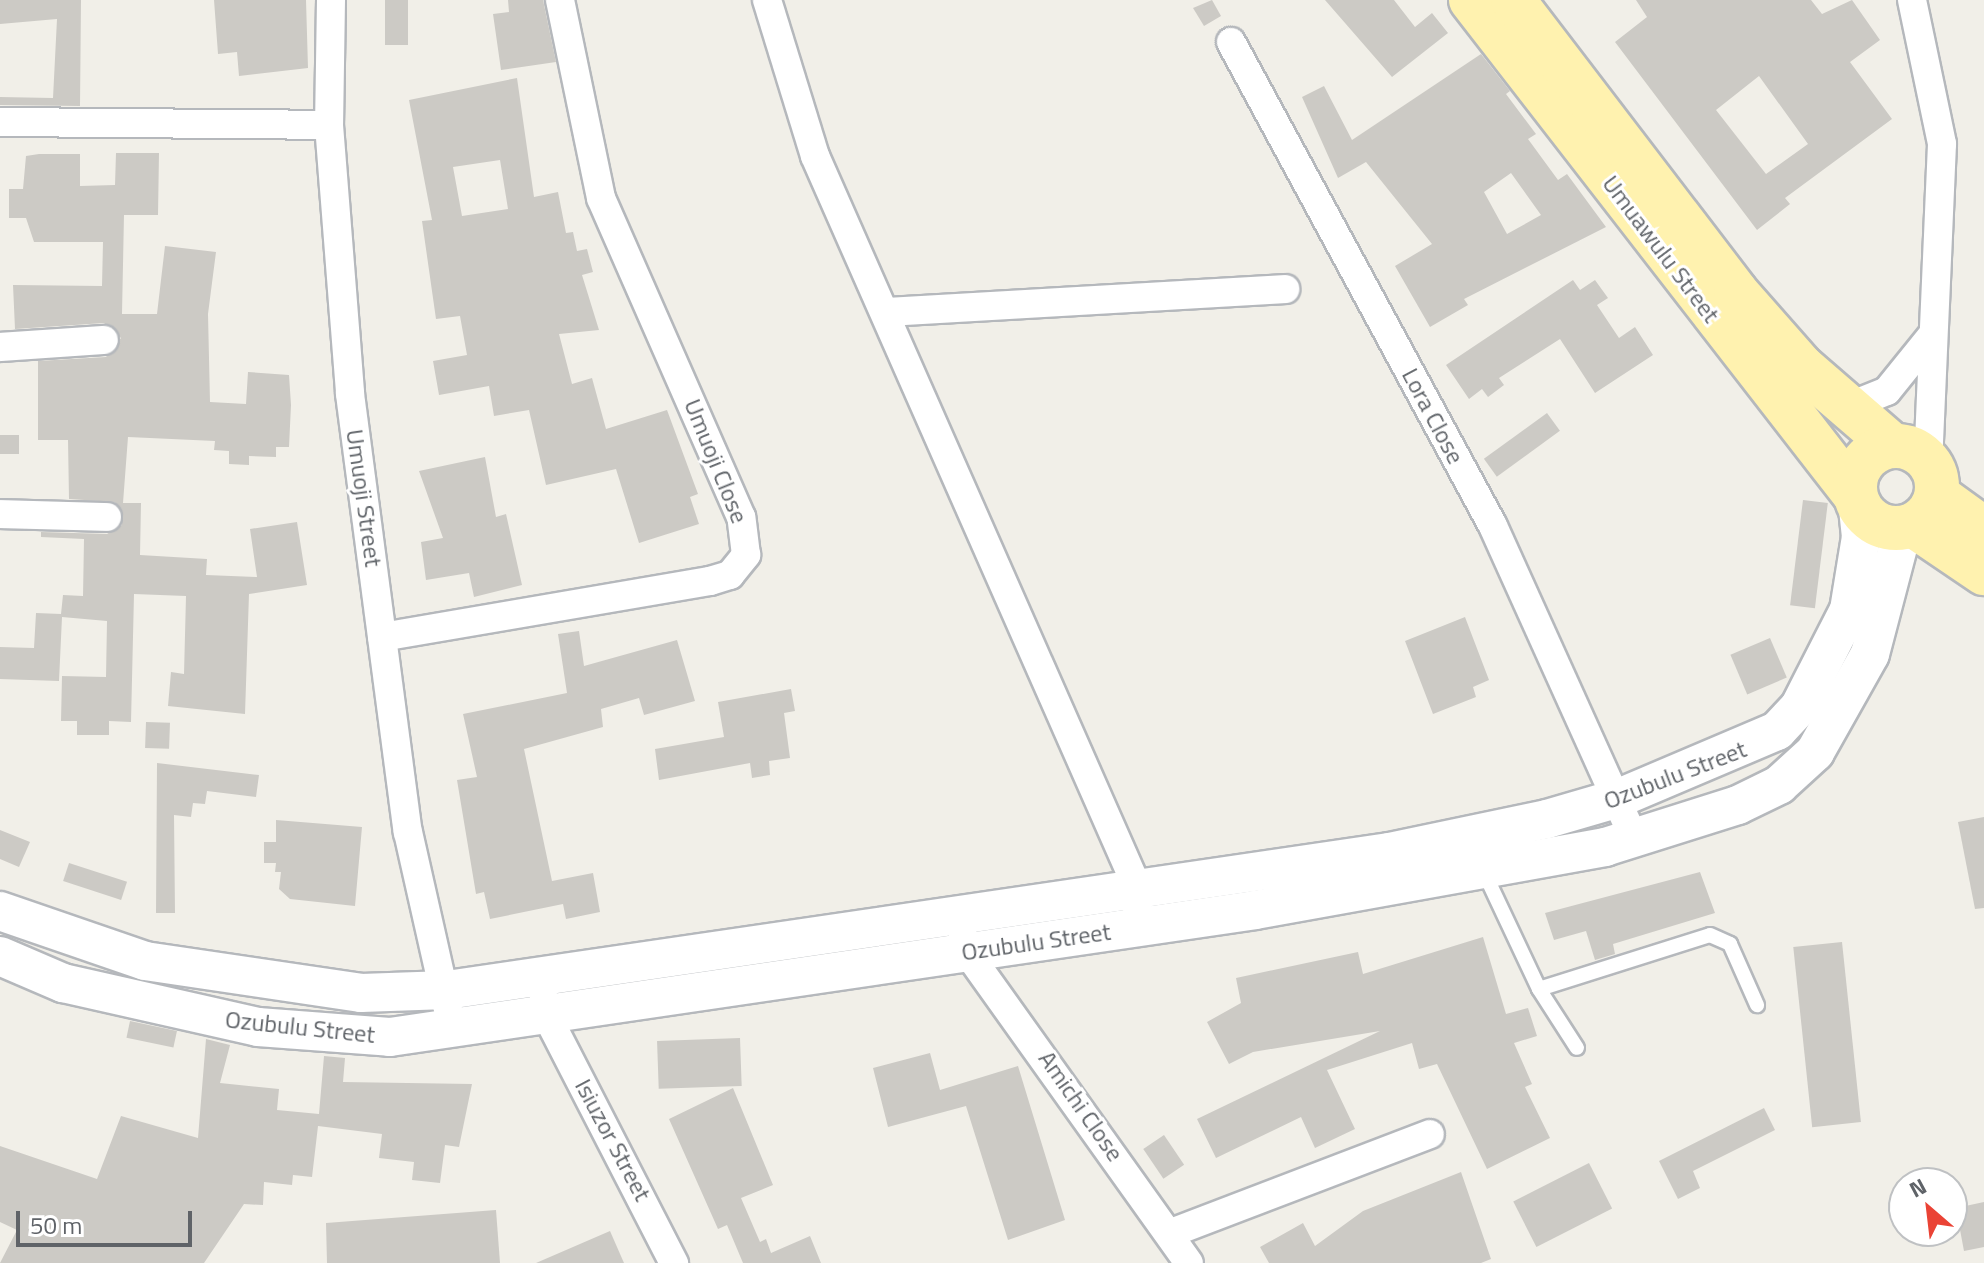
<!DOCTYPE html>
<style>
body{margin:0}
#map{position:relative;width:1984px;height:1263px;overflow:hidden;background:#f1efe8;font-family:"Titillium Web",sans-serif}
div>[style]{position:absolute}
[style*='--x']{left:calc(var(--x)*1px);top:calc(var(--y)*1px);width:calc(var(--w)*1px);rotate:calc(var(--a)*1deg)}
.building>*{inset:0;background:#cccac5;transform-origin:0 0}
.roads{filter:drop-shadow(2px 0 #b5b8bc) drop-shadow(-2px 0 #b5b8bc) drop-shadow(0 2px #b5b8bc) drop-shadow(0 -2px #b5b8bc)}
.lane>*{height:14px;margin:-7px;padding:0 7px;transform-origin:7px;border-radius:7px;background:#fff}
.street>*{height:28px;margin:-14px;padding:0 14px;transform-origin:14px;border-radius:14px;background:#fff}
.secondary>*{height:38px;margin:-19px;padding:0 19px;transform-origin:19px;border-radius:19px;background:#fff}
.primary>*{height:44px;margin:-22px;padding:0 22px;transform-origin:22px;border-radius:22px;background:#fff2af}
.primary>.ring{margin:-22px;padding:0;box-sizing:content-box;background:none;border:44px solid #fff2af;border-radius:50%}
span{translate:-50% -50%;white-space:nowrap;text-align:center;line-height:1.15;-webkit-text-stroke:6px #fff;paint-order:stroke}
.street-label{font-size:24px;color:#5f6368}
.north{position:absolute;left:1888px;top:1167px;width:80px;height:80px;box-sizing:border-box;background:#fff;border:2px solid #bfc1c3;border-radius:50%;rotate:332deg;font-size:22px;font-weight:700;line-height:32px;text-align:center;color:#5f6368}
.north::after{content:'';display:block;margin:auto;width:28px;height:36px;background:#ea4335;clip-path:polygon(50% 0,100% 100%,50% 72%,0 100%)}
.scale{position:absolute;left:16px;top:1211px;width:176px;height:36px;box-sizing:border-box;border:4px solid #5f6368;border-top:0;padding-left:10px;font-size:24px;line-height:28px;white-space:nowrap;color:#5f6368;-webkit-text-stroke:6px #fff;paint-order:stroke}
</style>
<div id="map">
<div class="building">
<div style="clip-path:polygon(0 0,81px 0,80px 106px,0 105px,0 97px,53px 98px,57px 19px,0 24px)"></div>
<div style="clip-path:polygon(214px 0,306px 0,308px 68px,239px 76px,237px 52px,218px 54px)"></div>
<div style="left:385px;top:0;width:23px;height:45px"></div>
<div style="clip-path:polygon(508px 0,543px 0,556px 62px,501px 70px,493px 14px,509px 12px)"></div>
<div style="clip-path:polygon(1212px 0,1221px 16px,1204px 26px,1193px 8px)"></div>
<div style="clip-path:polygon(1325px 0,1394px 0,1415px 27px,1432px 13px,1448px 33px,1392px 77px)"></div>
<div style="clip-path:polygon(evenodd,1636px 0,1811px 0,1822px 14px,1852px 0,1880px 40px,1850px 62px,1892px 119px,1785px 198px,1790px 204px,1757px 230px,1615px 42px,1647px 17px,1636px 0,1759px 76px,1808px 144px,1766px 174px,1716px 110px,1759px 76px)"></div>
<div style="clip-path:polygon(evenodd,1481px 54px,1510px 91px,1506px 94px,1536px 134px,1528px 139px,1558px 180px,1567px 174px,1606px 227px,1464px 299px,1468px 305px,1430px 327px,1395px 266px,1432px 244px,1366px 162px,1338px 178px,1302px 97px,1324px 86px,1352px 140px,1481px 54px,1511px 173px,1541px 215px,1507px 234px,1484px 192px,1511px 173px)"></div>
<div style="clip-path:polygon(evenodd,517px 78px,534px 197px,558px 192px,566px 233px,573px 232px,577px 251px,587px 249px,593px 272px,582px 275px,599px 330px,559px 334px,572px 384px,592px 378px,606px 429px,667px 410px,698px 494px,690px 497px,699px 524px,639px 543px,616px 469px,546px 485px,529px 410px,494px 416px,489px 386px,439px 395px,433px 361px,467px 355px,460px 316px,436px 319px,422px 221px,432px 220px,409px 100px,517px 78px,500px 160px,508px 209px,462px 216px,453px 167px,500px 160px)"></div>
<div style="clip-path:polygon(116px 153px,159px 153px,158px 215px,124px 215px,122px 314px,157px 314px,165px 246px,216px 252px,208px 314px,210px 402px,246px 404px,248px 372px,289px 375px,291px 405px,289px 447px,276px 447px,276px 457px,249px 456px,249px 465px,229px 464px,229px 451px,214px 450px,215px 441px,128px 437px,123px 503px,141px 503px,140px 555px,207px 559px,206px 575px,257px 577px,250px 529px,297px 522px,307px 585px,249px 594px,245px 714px,168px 706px,171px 672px,184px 674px,186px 596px,134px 594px,131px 722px,109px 721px,109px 735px,77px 735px,77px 721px,61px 721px,62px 676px,106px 677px,107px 621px,62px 617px,59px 681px,0 679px,0 647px,34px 648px,36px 613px,61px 614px,63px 595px,83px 596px,84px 539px,41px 537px,41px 532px,107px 534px,122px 525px,115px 502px,69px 499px,68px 440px,38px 440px,38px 361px,106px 357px,121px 338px,104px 323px,15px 329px,13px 285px,102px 286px,103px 242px,34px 242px,26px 218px,9px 218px,9px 189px,23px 189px,26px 156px,39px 154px,80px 154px,80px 186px,115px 185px)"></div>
<div style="clip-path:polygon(1573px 280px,1580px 290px,1595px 280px,1608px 298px,1597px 305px,1619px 338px,1635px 327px,1653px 355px,1595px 393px,1560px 339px,1499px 378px,1504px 385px,1488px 397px,1482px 389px,1469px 399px,1446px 365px)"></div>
<div style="left:1547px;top:413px;width:22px;height:78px;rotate:54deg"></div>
<div style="left:0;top:435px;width:19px;height:19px"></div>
<div style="clip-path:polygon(485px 457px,496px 517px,506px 514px,522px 585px,474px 597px,469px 573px,426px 580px,421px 542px,443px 538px,419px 471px)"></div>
<div style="left:1803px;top:500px;width:25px;height:106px;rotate:7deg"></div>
<div style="clip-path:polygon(1465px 617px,1489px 680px,1473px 687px,1476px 697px,1433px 714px,1405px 641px)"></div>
<div style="clip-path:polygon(579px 631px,584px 666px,677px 640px,695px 701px,644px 715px,639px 698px,601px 709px,603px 727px,524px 749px,552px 881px,593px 873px,600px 912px,566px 919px,563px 904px,490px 919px,484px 892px,476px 894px,457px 780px,477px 777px,463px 714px,567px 693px,558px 634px)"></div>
<div style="left:1770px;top:638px;width:43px;height:43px;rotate:67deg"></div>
<div style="clip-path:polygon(791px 689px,795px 711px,784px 713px,790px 758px,769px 761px,770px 775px,752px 778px,750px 763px,659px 780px,655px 749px,724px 737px,718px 702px)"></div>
<div style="left:146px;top:722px;width:24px;height:26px;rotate:2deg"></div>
<div style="clip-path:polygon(157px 763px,259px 775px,256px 797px,207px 791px,205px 804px,193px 803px,191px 817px,174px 815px,175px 913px,156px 913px)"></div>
<div style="clip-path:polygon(1984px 817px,1984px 908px,1975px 909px,1958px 822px)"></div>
<div style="clip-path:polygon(276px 820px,362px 827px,355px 906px,290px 899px,279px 889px,281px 872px,275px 872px,276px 863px,264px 863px,264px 842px,276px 842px)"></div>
<div style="clip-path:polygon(0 830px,30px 842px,19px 867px,0 859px)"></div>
<div style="left:69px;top:863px;width:61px;height:19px;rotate:18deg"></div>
<div style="clip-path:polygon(1700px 872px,1715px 913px,1613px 944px,1615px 954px,1595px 960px,1586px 931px,1554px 940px,1545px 913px)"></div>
<div style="clip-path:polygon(1483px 937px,1506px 1014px,1528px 1008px,1537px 1036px,1514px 1043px,1532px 1084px,1525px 1087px,1550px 1138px,1487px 1169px,1437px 1064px,1419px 1069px,1412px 1043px,1327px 1070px,1355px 1129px,1315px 1148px,1301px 1117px,1216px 1158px,1197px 1119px,1380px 1031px,1253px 1052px,1229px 1064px,1207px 1022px,1241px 1003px,1236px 978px,1358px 952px,1363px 974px)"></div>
<div style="left:1842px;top:942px;width:181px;height:49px;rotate:84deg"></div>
<div style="left:130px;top:1021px;width:48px;height:17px;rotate:12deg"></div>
<div style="left:740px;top:1038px;width:48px;height:83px;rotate:88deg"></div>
<div style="clip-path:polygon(206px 1039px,230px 1045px,220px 1083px,279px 1089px,277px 1110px,319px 1114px,324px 1056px,345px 1058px,343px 1082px,472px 1084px,459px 1147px,445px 1145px,440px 1183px,412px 1180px,414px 1162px,379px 1158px,382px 1134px,318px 1126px,312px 1177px,293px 1175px,292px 1185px,264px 1182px,263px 1205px,244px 1204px,204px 1263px,0 1263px,17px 1230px,0 1222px,0 1146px,97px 1179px,121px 1116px,198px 1138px)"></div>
<div style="clip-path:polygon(930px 1053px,940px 1090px,1018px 1066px,1065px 1220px,1008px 1240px,966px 1106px,888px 1127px,873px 1068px)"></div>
<div style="clip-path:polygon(733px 1088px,773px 1185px,741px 1198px,760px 1242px,766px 1239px,771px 1253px,810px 1236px,821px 1263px,743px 1263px,727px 1225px,718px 1229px,669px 1119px)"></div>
<div style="clip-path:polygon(1764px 1108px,1775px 1130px,1693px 1171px,1700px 1188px,1678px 1199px,1659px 1161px)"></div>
<div style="left:1164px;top:1135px;width:36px;height:25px;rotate:56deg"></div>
<div style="left:1589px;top:1163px;width:51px;height:85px;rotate:63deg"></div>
<div style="clip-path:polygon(1461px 1172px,1491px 1259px,1481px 1263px,1269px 1263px,1260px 1247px,1303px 1223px,1315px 1246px,1363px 1211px)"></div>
<div style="clip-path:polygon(1984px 1202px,1984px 1247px,1964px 1251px,1956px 1208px)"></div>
<div style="clip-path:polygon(496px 1210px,500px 1263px,327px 1263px,326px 1223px)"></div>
<div style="clip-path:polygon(610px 1231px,624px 1263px,536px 1263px)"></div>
</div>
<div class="roads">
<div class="lane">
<div style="--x:1484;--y:872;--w:129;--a:64.8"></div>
<div style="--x:1539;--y:989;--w:70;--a:57.2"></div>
<div style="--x:1539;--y:989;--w:179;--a:-17.5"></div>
<div style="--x:1710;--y:935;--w:22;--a:24"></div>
<div style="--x:1730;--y:944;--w:67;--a:66.1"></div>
</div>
<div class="street">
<div style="--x:331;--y:0;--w:125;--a:90.9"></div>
<div style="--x:329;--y:125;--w:270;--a:85.5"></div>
<div style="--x:350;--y:394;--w:442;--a:82.5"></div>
<div style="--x:408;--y:832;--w:182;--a:77.3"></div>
<div style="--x:767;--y:0;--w:163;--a:72.9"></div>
<div style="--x:815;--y:156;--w:801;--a:66.22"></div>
<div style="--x:1138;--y:889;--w:19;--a:93"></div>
<div style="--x:1912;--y:0;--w:147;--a:78.2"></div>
<div style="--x:1942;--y:144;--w:315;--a:92.5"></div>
<div style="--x:1231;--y:42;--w:550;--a:61.57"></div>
<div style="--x:1493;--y:526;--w:345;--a:65.7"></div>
<div style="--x:0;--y:122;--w:329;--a:0.5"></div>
<div style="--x:888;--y:312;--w:398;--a:-3.3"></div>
<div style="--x:0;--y:347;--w:104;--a:-3.9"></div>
<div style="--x:1845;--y:408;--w:45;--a:-22"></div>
<div style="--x:1887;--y:391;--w:73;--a:-51.1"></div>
<div style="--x:0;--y:514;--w:107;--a:1.6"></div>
<div style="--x:382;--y:637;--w:333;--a:-9.7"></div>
<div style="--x:710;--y:581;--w:21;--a:-17"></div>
<div style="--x:730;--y:575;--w:26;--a:-51"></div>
<div style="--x:746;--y:555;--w:38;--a:-97"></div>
<div style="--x:741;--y:517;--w:348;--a:-113.7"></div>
<div style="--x:601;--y:198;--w:202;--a:-101.7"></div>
<div style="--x:963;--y:936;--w:16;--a:76"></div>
<div style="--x:967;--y:952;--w:382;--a:54.5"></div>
<div style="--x:544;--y:999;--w:19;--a:78"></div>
<div style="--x:548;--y:1018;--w:276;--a:62.8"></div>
<div style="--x:1171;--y:1233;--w:277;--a:-20.9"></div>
</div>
<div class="secondary">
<div style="--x:0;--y:911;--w:153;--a:19"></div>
<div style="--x:145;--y:961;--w:218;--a:8.4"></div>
<div style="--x:361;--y:993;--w:86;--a:-2"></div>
<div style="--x:447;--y:990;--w:952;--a:-8.33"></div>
<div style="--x:1389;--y:852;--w:161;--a:-11.8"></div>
<div style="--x:1547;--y:819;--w:75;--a:-16.3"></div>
<div style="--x:1619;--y:798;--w:172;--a:-23"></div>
<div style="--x:1777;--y:731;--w:34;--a:-47"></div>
<div style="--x:1800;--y:706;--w:108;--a:-63"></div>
<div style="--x:1849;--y:610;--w:74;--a:-80.7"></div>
<div style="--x:1861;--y:537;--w:36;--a:-96"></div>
<div style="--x:0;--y:956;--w:69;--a:23.2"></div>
<div style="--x:63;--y:983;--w:200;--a:12.7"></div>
<div style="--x:258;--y:1027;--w:132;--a:4.3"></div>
<div style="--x:390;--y:1037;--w:874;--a:-8.35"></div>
<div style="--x:1255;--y:910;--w:356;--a:-10.2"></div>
<div style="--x:1605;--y:847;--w:139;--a:-17.5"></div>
<div style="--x:1738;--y:805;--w:46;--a:-26"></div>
<div style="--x:1779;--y:785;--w:49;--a:-42.5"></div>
<div style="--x:1815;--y:752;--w:112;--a:-60.7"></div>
<div style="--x:1870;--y:654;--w:130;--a:-75.3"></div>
</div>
<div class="primary">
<div style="--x:1471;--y:0;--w:626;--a:52.2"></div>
<div style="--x:1513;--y:0;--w:367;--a:52.6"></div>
<div style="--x:1736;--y:292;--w:100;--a:48.7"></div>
<div style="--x:1802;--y:367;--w:119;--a:40.9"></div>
<div class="ring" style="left:1855px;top:446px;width:38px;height:38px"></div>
<div style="--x:1937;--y:495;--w:58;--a:35.9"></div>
<div style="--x:1913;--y:525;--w:86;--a:34.1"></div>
</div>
</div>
<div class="street-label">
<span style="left:1661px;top:249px;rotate:53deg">Umuawulu Street</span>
<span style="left:1433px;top:416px;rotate:62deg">Lora Close</span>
<span style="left:716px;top:461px;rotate:68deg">Umuoji Close</span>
<span style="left:364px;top:498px;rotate:82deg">Umuoji Street</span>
<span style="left:1675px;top:775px;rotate:-21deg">Ozubulu Street</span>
<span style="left:1036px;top:942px;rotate:-8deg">Ozubulu Street</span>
<span style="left:300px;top:1027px;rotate:6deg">Ozubulu Street</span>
<span style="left:1081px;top:1106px;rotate:55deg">Amichi Close</span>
<span style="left:613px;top:1140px;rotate:62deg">Isiuzor Street</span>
</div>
<div class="north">N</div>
<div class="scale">50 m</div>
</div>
